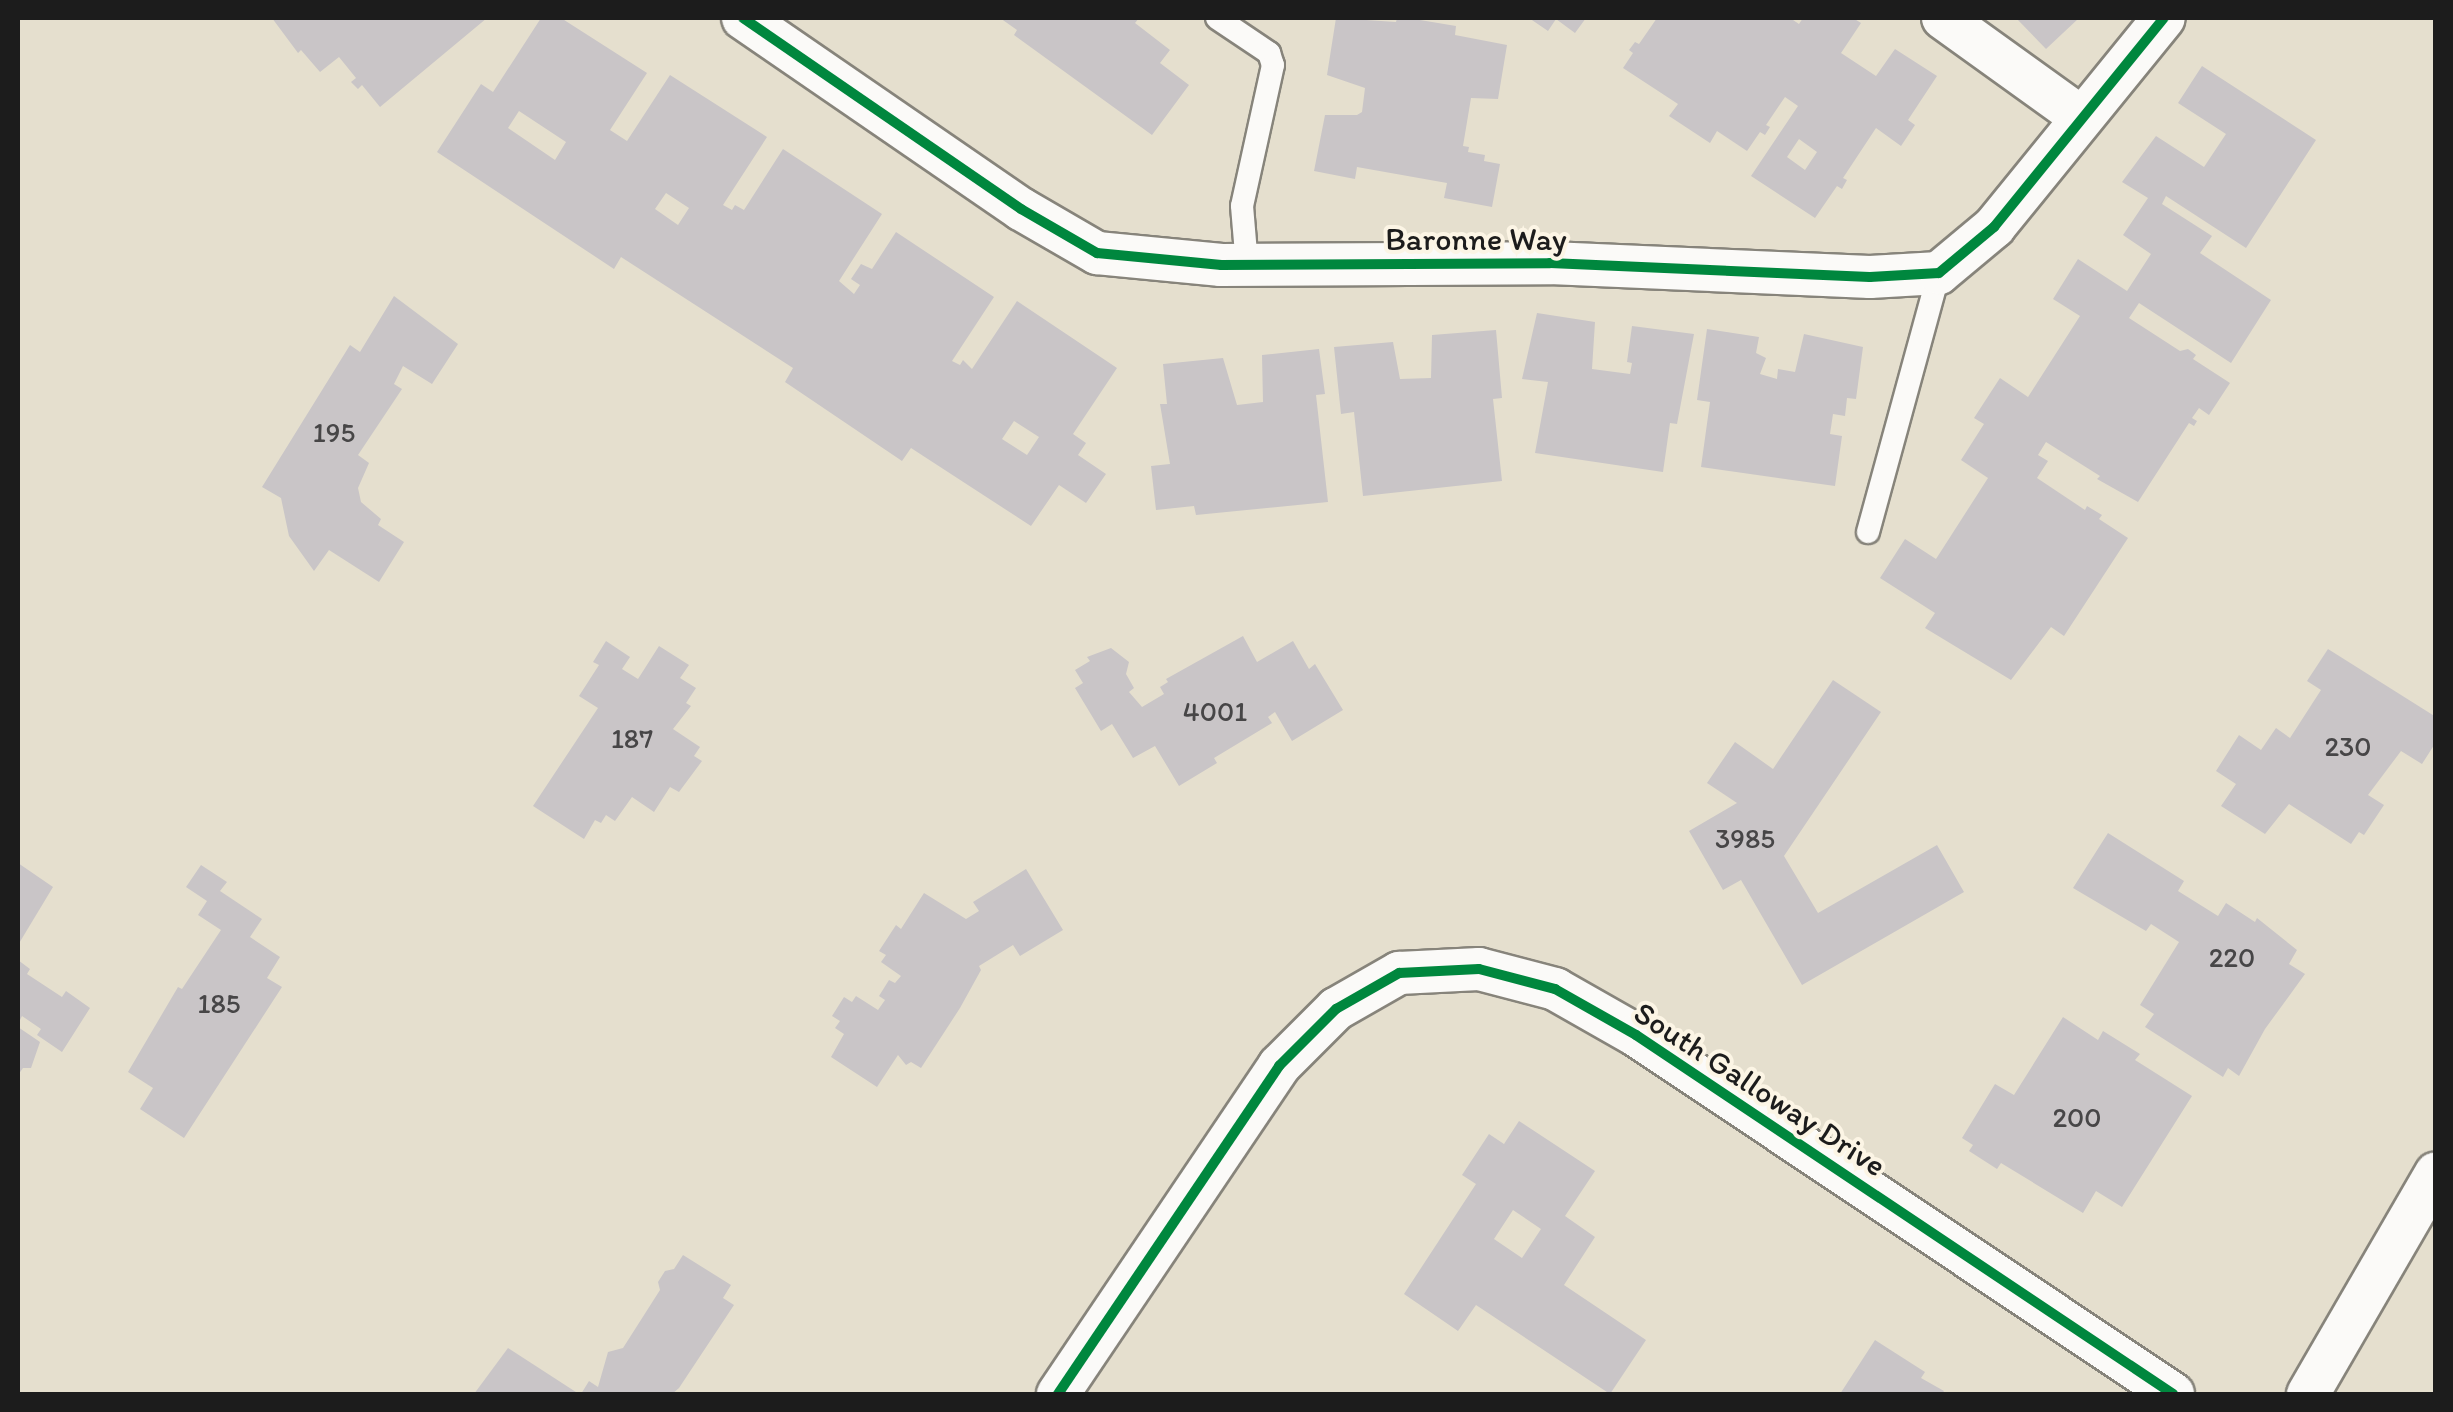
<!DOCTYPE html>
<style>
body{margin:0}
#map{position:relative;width:2453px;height:1412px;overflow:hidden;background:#e5dfce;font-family:Itim,sans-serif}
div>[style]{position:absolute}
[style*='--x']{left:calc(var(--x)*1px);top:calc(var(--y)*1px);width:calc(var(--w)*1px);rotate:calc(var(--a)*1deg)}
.building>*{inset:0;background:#c9c5c7}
.roads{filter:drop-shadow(2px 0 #87847b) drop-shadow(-2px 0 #87847b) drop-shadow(0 2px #87847b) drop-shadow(0 -2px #87847b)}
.lane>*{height:22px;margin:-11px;padding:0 11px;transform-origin:11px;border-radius:11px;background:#fbfaf8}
.street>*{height:42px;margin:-21px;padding:0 21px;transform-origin:21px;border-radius:21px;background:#fbfaf8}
.cycleway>*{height:10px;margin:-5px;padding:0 5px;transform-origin:5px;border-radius:5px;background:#00873e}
span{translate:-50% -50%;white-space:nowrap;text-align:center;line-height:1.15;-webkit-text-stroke:8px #fcf5e5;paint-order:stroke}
.number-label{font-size:28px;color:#474647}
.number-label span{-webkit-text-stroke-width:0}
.street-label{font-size:32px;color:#1c1c1c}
.frame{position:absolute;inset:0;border:20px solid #1c1c1c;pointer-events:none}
</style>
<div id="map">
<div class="building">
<div style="clip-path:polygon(272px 18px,487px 18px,380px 107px,362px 85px,358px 89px,351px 82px,356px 78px,339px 57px,320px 72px,301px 50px,298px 53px)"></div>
<div style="clip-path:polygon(evenodd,541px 18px,561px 18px,647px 73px,610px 130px,627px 141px,670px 75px,767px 137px,723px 205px,732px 210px,735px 205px,744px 210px,783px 149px,882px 214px,839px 281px,854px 294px,860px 285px,851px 279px,861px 264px,872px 269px,896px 232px,994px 297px,952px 361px,960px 365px,963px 360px,972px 369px,1017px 301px,1117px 368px,1073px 434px,1086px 443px,1078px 455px,1106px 474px,1086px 503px,1059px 485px,1031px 526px,911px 448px,902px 461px,785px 382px,793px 368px,621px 257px,614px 269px,437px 152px,481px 84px,493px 92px,541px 18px,519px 111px,566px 142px,555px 160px,508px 128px,519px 111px,541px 18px,666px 193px,689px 208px,678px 225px,655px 209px,666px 193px,541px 18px,1014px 421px,1039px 437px,1027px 455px,1002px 439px,1014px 421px)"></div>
<div style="clip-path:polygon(1000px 18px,1139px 18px,1135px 23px,1170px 50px,1160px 63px,1189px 85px,1152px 135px,1014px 35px,1017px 30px)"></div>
<div style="clip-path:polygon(1336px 18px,1396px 22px,1397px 18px,1408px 18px,1456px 26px,1455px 35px,1507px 45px,1498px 99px,1471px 98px,1463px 146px,1469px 147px,1468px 152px,1485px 155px,1484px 161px,1500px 164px,1492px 207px,1444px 198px,1447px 183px,1357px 167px,1355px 179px,1314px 171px,1325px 115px,1357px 115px,1362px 112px,1365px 88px,1327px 75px)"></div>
<div style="clip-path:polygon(1529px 18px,1586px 18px,1575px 33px,1556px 19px,1548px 31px)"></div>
<div style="clip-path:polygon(evenodd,1657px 18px,1790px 18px,1799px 24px,1803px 18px,1853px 18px,1861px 23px,1841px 53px,1876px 76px,1895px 49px,1937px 76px,1908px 120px,1915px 125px,1901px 146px,1876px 128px,1843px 178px,1847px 180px,1842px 189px,1837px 186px,1815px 218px,1751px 176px,1798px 106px,1785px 97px,1766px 125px,1770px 127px,1765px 135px,1760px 132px,1747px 151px,1717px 131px,1710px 143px,1669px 116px,1678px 104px,1623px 68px,1633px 53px,1629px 50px,1635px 42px,1639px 44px,1657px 18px,1799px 139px,1817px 152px,1805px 170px,1787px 157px,1799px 139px)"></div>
<div style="clip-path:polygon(2016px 18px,2079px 18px,2046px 49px)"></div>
<div style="clip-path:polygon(2202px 66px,2316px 140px,2246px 248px,2166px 196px,2162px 204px,2212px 236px,2200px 253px,2271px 300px,2231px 363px,2139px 303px,2129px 318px,2180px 351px,2188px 349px,2196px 355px,2193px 359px,2230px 383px,2209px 415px,2199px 408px,2192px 418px,2197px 421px,2194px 426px,2189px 423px,2138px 502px,2097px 479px,2100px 476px,2046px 442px,2038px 455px,2048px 461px,2037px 478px,2085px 510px,2087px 506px,2102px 515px,2099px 519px,2128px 538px,2064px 636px,2051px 627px,2011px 680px,1925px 628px,1935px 613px,1880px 578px,1905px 539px,1936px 559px,1988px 478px,1961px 460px,1984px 424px,1974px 418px,2000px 378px,2028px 397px,2080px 316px,2053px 299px,2078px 259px,2127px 291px,2151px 254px,2123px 235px,2148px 198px,2122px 182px,2156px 136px,2204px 167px,2226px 134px,2178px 103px)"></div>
<div style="clip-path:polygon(394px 296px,458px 344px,432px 384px,403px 366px,394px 384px,402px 389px,358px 455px,369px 463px,358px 488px,361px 502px,381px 519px,378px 525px,404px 542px,379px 582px,329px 550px,314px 571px,289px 536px,281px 498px,262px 487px,350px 345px,360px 352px)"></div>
<div style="clip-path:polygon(1537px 313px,1595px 322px,1592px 369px,1630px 374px,1632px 363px,1627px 362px,1632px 326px,1694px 334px,1677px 424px,1670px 423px,1663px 472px,1535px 453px,1548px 382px,1522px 379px)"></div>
<div style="clip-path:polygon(1707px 329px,1759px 337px,1756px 353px,1766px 358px,1760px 374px,1777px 379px,1778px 369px,1795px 372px,1804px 334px,1863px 347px,1856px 399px,1847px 398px,1845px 416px,1833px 414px,1830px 434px,1842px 436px,1835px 486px,1701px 467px,1710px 402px,1697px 400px)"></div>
<div style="clip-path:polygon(1496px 330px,1502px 398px,1493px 399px,1502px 481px,1363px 496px,1354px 412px,1341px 414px,1334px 347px,1393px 342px,1400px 379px,1431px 378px,1432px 335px)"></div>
<div style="clip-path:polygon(1319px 349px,1325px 394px,1316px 395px,1328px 502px,1196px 515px,1194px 506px,1156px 510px,1151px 466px,1170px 464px,1160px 404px,1167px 404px,1163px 364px,1223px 358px,1237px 405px,1263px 402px,1262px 355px)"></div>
<div style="clip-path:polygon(1243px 636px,1257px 662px,1293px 641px,1309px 669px,1315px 664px,1343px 710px,1292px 741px,1275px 712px,1268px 717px,1272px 723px,1214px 758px,1217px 763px,1179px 786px,1155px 746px,1133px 758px,1112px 724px,1101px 731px,1075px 688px,1083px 683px,1075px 670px,1090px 661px,1087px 657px,1111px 648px,1129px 662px,1126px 674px,1134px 688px,1129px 692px,1142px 707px,1164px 694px,1160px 687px,1168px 682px,1166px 679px)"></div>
<div style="clip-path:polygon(606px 641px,630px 657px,622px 669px,638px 679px,659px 646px,689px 665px,680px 678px,696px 688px,686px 703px,691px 706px,673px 729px,700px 747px,694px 756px,702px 761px,679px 792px,670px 787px,654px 812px,632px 797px,615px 821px,606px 815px,601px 823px,595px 820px,584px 839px,533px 806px,598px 708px,579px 696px,599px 665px,593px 662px)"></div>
<div style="clip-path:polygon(2328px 649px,2436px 717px,2436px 742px,2422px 764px,2401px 751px,2368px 795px,2384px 805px,2364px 835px,2359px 832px,2351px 844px,2289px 804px,2265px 834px,2221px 806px,2236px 784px,2216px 771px,2239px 735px,2261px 750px,2276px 728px,2290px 738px,2321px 690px,2307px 681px)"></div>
<div style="clip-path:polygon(1833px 680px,1881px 712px,1784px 856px,1818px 913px,1937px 845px,1964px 892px,1802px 985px,1741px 880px,1723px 890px,1689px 831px,1737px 803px,1707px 783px,1735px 742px,1773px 769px)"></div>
<div style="clip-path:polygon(2108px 833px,2184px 881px,2178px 891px,2218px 916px,2226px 903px,2255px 922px,2257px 918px,2297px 950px,2289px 964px,2305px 974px,2265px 1029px,2239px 1076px,2228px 1068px,2223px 1077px,2145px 1027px,2154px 1014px,2140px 1005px,2179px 942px,2151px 924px,2146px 931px,2073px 888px)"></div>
<div style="clip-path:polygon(18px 863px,53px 887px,18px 945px)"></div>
<div style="clip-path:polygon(201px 865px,227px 882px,220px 891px,262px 919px,250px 937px,280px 957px,267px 978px,282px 987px,184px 1138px,140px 1109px,153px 1088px,128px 1072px,178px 987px,182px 989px,221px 930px,198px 915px,207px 901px,186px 887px)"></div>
<div style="clip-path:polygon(1026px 869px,1063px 930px,1020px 956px,1013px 945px,979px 966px,981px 970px,960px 1008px,921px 1068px,911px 1062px,906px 1065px,898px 1055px,877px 1087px,831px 1057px,844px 1034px,835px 1028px,840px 1021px,832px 1016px,844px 997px,852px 1002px,856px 996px,878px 1010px,885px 1000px,879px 996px,889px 980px,895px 983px,901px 976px,881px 962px,886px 955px,879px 951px,896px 925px,901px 929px,924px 893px,966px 919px,979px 911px,973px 902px)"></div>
<div style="clip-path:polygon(18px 960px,30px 969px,27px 974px,62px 997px,66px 991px,90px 1008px,62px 1052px,37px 1035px,41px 1029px,22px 1016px,18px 1024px)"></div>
<div style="clip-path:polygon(2063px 1017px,2098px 1040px,2103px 1031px,2140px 1054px,2135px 1060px,2192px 1096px,2122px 1207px,2096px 1191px,2083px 1213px,2001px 1163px,1997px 1169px,1969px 1151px,1973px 1145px,1962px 1138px,1995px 1084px,2014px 1095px)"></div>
<div style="clip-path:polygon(18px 1027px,40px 1042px,31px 1068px,23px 1068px,18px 1075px)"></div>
<div style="clip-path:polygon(evenodd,1519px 1121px,1595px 1171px,1565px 1216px,1595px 1237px,1564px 1285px,1646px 1340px,1610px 1394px,1476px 1305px,1458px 1331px,1404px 1294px,1476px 1184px,1462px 1175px,1489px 1134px,1504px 1144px,1519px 1121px,1513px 1210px,1541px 1229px,1522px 1258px,1494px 1239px,1513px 1210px)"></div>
<div style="clip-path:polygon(683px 1255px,731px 1285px,723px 1298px,734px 1305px,679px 1388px,672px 1394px,581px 1394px,589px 1381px,598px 1387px,608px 1352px,623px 1348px,660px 1290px,658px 1282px,665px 1271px,674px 1269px)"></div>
<div style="clip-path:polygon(1875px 1340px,1925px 1372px,1921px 1378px,1944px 1391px,1942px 1394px,1840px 1394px)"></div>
<div style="clip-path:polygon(508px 1348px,579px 1394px,474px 1394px)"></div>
</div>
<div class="roads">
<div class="lane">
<div style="--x:1217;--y:18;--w:63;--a:33.9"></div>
<div style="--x:1269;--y:53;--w:13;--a:72"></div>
<div style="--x:1273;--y:65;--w:144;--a:102.4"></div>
<div style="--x:1242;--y:206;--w:59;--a:85.2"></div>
<div style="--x:1868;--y:532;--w:269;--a:-74.7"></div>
</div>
<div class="street">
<div style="--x:743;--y:18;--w:337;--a:34.5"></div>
<div style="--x:1021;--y:209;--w:88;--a:30.1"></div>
<div style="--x:1097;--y:253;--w:125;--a:5.5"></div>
<div style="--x:1221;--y:265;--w:329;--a:-0.3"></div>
<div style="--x:1550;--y:263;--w:320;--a:2.5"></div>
<div style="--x:1870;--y:277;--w:69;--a:-3.3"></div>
<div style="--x:1939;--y:273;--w:72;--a:-39.9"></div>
<div style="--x:1994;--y:227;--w:269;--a:-50.9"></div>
<div style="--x:1943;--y:18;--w:170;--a:35.7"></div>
<div style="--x:1058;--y:1394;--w:396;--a:-56"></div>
<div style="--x:1279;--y:1066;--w:81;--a:-45"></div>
<div style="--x:1336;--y:1009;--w:73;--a:-29.7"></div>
<div style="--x:1399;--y:973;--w:80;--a:-2.9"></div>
<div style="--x:1479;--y:969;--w:79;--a:14.7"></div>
<div style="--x:1555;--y:989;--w:93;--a:29.6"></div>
<div style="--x:1636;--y:1035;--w:646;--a:33.76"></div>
<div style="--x:2308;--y:1394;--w:255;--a:-59.9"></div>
</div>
</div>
<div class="cycleway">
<div style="--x:743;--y:18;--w:337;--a:34.5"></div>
<div style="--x:1021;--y:209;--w:88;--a:30.1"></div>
<div style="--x:1097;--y:253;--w:125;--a:5.5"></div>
<div style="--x:1221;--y:265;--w:329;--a:-0.3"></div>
<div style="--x:1550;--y:263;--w:320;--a:2.5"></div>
<div style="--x:1870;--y:277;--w:69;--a:-3.3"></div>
<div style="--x:1939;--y:273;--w:72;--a:-39.9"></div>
<div style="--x:1994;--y:227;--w:269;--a:-50.9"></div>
<div style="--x:1058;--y:1394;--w:396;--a:-56"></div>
<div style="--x:1279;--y:1066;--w:81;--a:-45"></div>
<div style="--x:1336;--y:1009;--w:73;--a:-29.7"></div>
<div style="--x:1399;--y:973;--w:80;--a:-2.9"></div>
<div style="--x:1479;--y:969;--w:79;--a:14.7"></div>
<div style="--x:1555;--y:989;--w:93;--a:29.6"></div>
<div style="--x:1636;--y:1035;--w:646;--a:33.76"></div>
</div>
<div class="number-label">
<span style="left:334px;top:432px">195</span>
<span style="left:1215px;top:711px">4001</span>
<span style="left:632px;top:738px">187</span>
<span style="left:2348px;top:746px">230</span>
<span style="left:1745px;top:838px">3985</span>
<span style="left:2232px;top:957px">220</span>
<span style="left:219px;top:1003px">185</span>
<span style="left:2077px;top:1117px">200</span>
</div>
<div class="street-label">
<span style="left:1476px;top:239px">Baronne Way</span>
<span style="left:1760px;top:1089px;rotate:33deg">South Galloway Drive</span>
</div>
<div class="frame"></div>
</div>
